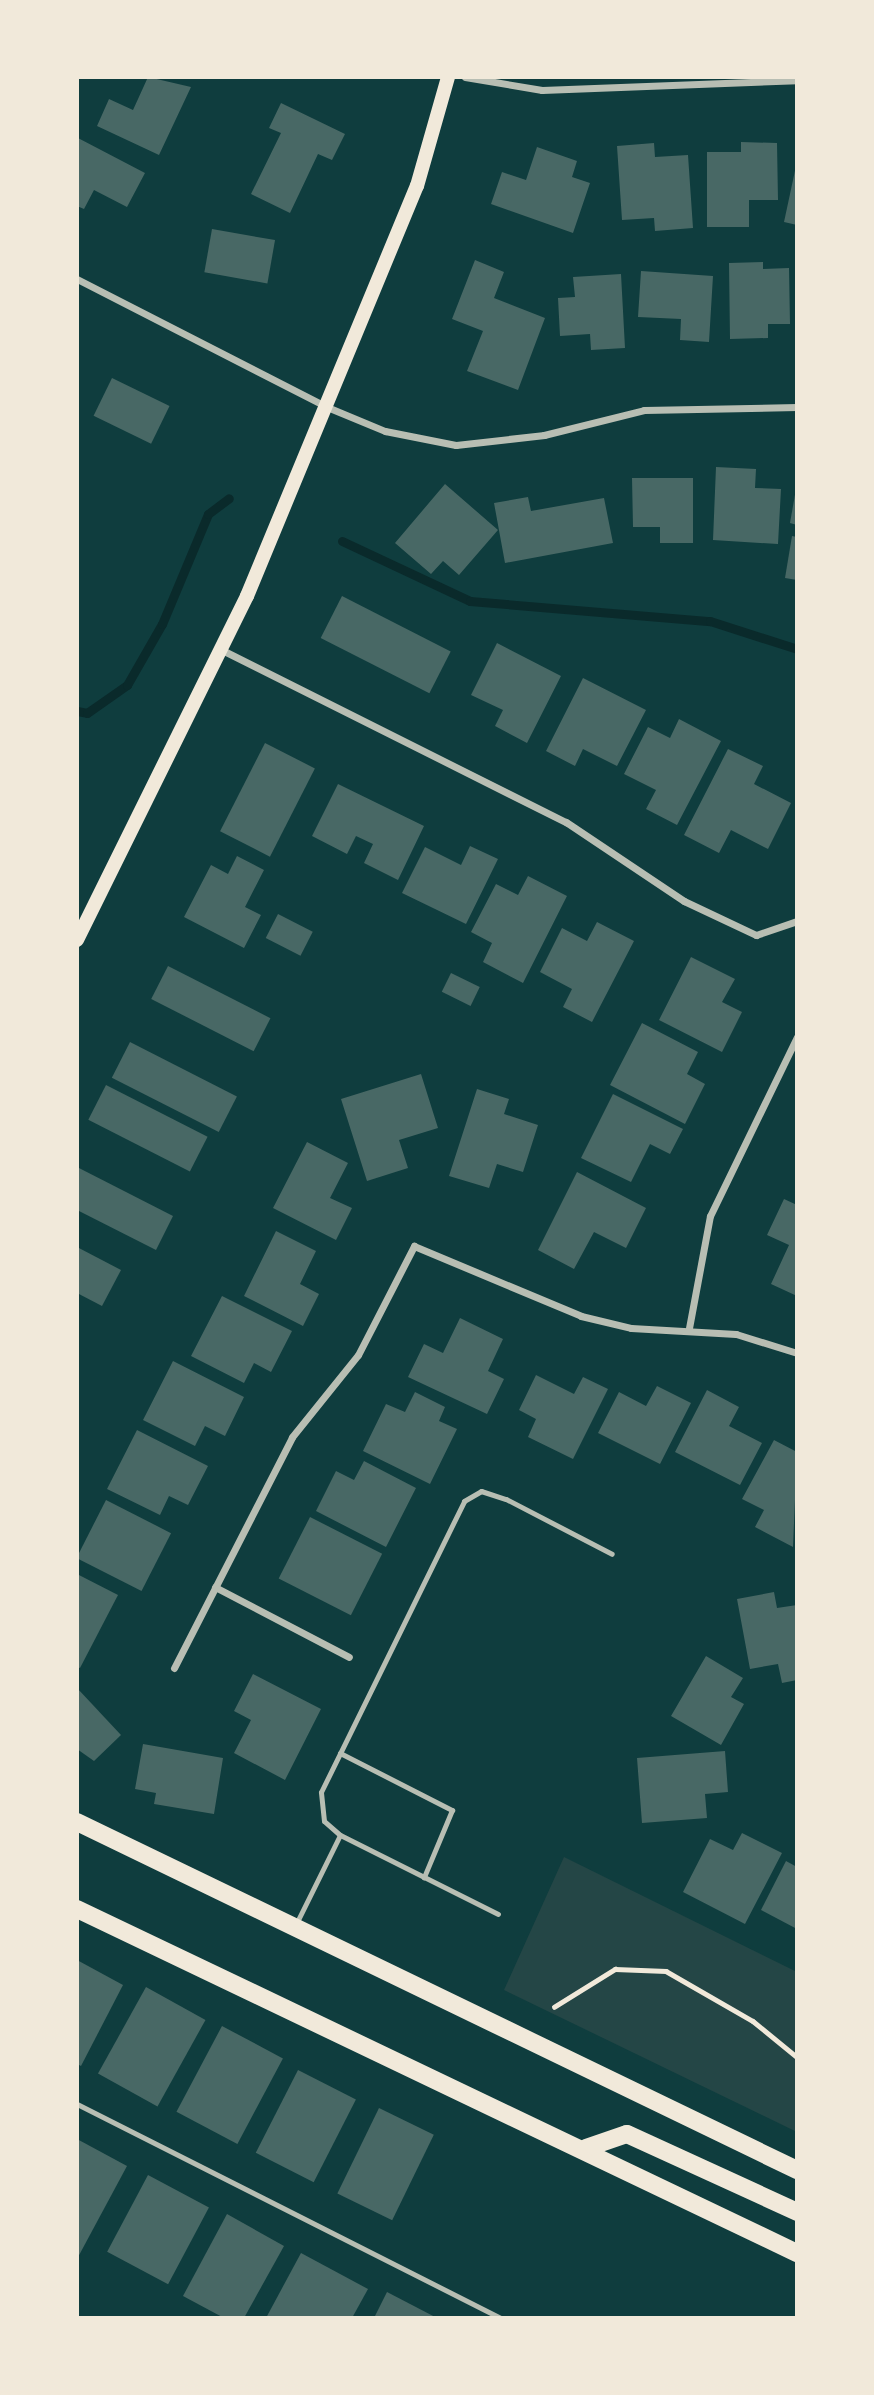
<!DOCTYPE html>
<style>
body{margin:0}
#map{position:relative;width:874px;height:2395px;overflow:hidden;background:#0f3d3e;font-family:Barlow,sans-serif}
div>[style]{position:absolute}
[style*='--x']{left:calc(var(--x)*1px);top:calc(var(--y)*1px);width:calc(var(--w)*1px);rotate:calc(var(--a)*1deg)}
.green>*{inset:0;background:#244646}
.stream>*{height:9px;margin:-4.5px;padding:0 4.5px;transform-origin:4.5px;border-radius:4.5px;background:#0a2a2b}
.building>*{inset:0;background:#486865;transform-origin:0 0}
.path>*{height:4.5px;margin:-2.25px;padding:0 2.25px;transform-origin:2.25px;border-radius:2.25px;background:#f1e9da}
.service>*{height:5px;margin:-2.5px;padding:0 2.5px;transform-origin:2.5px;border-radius:2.5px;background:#b8beb3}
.minor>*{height:7px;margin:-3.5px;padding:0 3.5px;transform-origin:3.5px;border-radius:3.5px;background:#b8beb3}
.secondary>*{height:14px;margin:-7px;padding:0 7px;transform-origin:7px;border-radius:7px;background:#f1e9da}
.primary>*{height:18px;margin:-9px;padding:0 9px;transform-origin:9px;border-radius:9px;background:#f1e9da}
span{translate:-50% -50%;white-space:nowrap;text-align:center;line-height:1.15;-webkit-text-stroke:5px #f1e9da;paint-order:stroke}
.frame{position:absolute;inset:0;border:79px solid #f1e9da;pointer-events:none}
</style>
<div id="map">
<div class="green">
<div style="clip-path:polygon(564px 1857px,797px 1972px,797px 2132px,504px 1990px)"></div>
</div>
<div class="stream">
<div style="--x:342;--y:541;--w:141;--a:25.1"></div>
<div style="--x:470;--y:601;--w:241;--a:4.8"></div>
<div style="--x:710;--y:621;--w:91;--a:17.8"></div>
<div style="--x:77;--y:711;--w:10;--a:11"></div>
<div style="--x:87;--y:713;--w:49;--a:-35"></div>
<div style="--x:127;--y:685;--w:70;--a:-60.2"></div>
<div style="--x:162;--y:624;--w:119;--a:-67.3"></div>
<div style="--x:208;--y:514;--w:26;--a:-37"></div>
</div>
<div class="building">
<div style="clip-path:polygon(148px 77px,191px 87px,159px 155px,97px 126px,109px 99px,133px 110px)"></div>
<div style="clip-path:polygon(281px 103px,345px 134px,332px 160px,318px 154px,290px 213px,251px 194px,281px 133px,269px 128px)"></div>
<div style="clip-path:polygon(78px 138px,145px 173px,127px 207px,94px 190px,84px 209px,77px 206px)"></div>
<div style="clip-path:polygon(741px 142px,777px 143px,778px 200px,749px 200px,749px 227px,707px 227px,707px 152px,741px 152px)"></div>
<div style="clip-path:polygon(654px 143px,655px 157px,688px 155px,693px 228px,655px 231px,654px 218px,622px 220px,617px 146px)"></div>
<div style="clip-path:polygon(537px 147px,577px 161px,572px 177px,590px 183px,573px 233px,491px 204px,502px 172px,526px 180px)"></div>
<div style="clip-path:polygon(796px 166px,797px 167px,797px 225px,784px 222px)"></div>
<div style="left:212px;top:229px;width:64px;height:44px;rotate:10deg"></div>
<div style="clip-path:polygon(475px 260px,504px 272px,494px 298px,545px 318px,518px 390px,467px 371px,483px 331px,452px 319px)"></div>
<div style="clip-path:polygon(763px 262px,763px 269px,789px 268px,790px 324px,768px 324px,768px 338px,730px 339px,729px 263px)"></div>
<div style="clip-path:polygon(641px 271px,713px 276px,709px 342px,680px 340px,681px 319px,638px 317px)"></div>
<div style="clip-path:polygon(621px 274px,625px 348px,591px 350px,590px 334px,560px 336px,558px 298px,575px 297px,573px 277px)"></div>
<div style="left:112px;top:378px;width:64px;height:42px;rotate:26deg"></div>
<div style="clip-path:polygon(716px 467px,756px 469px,755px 488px,781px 489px,778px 544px,713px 540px)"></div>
<div style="clip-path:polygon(632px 478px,693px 478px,693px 543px,660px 543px,660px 527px,633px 527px)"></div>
<div style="clip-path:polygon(445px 484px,498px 530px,459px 575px,443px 561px,431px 574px,395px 543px)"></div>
<div style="clip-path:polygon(796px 489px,797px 489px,797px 525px,790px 523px)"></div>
<div style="clip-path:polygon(528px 497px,531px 511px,604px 498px,613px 543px,505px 563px,494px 503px)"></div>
<div style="clip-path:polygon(792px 536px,797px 537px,797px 580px,785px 578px)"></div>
<div style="left:342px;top:596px;width:122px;height:47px;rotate:27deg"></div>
<div style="clip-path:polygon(497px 643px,561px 676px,527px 743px,495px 726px,503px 710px,471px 695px)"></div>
<div style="clip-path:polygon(583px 678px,646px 710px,617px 766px,583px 749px,575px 766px,546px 751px)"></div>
<div style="clip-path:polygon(679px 719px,721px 741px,677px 825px,646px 809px,656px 790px,624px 774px,648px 727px,670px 738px)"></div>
<div style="left:265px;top:743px;width:56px;height:99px;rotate:27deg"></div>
<div style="clip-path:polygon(728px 749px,763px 766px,754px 784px,791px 803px,768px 849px,731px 830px,719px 853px,684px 835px)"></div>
<div style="clip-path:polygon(338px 784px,424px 826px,398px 880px,364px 863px,373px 844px,356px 836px,347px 854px,312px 836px)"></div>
<div style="clip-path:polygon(470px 846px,498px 859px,466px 924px,402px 893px,425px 847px,461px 865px)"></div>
<div style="clip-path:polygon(237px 856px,264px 870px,245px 907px,261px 915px,244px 948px,184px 917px,211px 865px,228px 874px)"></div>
<div style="clip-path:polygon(528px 876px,567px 896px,523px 983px,483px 962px,492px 943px,471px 932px,496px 884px,518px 895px)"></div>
<div style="left:278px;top:914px;width:39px;height:27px;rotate:27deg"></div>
<div style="clip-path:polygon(597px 922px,634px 941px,592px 1022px,563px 1007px,572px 989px,540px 972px,562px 928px,587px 941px)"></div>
<div style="clip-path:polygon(691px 957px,735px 979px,722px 1002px,742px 1012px,722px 1052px,659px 1020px)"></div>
<div style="left:168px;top:966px;width:115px;height:37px;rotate:27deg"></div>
<div style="left:451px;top:973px;width:32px;height:21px;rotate:26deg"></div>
<div style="clip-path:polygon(642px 1023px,698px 1052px,687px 1074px,705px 1084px,685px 1124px,610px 1085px)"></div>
<div style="left:130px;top:1042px;width:120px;height:40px;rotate:27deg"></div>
<div style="clip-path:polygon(421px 1074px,438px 1128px,399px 1140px,408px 1168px,367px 1181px,341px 1099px)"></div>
<div style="left:106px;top:1085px;width:114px;height:39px;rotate:27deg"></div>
<div style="clip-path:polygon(477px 1089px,509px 1099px,504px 1114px,538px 1125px,523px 1172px,497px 1164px,489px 1188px,449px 1176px)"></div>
<div style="clip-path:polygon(613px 1094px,683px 1129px,670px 1154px,650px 1144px,631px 1182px,581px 1158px)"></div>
<div style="clip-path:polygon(307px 1142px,348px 1163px,330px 1198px,352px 1208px,336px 1240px,273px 1208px)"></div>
<div style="clip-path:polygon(77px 1167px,173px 1216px,156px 1250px,77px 1210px)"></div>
<div style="clip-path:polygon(577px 1172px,646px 1208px,626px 1248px,594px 1232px,574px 1269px,538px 1250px)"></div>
<div style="clip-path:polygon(784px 1199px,797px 1205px,797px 1296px,771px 1284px,789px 1245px,767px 1235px)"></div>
<div style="clip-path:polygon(276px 1231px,316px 1251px,300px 1284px,319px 1294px,303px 1326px,244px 1296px)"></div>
<div style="clip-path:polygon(77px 1247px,121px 1270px,102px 1306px,77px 1293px)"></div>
<div style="clip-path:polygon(222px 1296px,292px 1331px,271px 1372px,254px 1363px,244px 1383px,191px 1356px)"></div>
<div style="clip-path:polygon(460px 1318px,503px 1339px,488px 1371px,504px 1379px,487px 1414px,408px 1377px,424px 1344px,443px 1353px)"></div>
<div style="clip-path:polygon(173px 1361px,244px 1397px,225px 1436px,205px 1426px,195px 1446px,143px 1420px)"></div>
<div style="clip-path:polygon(536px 1375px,574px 1394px,583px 1377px,608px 1389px,573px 1459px,528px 1437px,536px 1419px,519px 1410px)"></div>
<div style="clip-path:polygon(657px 1386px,691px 1403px,660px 1464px,598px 1433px,619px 1392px,646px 1406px)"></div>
<div style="clip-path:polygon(707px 1390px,739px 1407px,729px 1426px,762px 1443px,740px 1485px,675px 1452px)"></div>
<div style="clip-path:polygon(415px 1392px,445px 1407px,439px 1421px,457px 1429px,430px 1484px,363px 1451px,386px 1404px,405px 1412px)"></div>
<div style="clip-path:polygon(137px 1430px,208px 1466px,188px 1505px,169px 1496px,160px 1515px,107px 1489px)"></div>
<div style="clip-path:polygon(774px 1440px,797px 1452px,793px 1547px,755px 1527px,764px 1510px,742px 1499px)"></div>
<div style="clip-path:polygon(364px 1461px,416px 1488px,386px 1547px,316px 1511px,336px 1471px,354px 1480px)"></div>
<div style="left:106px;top:1500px;width:73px;height:65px;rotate:27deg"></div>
<div style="left:310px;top:1517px;width:81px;height:69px;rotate:27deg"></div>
<div style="clip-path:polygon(77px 1574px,118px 1595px,80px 1668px,77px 1667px)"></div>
<div style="clip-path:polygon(774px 1592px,777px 1608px,797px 1605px,797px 1680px,782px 1683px,778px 1664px,750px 1669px,737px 1599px)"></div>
<div style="clip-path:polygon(706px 1656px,743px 1678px,731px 1697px,744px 1704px,721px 1745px,671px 1716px)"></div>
<div style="clip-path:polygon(253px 1674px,321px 1709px,285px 1780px,234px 1753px,251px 1720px,234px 1711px)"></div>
<div style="clip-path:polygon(77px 1688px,121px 1735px,94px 1761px,77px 1749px)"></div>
<div style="clip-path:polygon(143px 1744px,223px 1758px,214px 1814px,154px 1804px,156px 1793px,135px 1789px)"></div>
<div style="clip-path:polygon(725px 1751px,728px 1792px,705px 1794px,707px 1818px,642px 1823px,637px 1758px)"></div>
<div style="clip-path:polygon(742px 1833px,782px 1853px,745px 1924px,683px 1892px,710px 1839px,733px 1850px)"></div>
<div style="clip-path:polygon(786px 1861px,797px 1867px,797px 1929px,761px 1910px)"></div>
<div style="clip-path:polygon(77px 1960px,123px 1985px,81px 2066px,77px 2064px)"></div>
<div style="left:146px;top:1987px;width:68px;height:99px;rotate:29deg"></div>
<div style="left:222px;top:2026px;width:69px;height:97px;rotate:28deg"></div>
<div style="left:298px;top:2070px;width:65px;height:93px;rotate:27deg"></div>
<div style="left:379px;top:2108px;width:61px;height:95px;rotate:26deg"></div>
<div style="clip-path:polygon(77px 2139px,127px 2166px,77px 2259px)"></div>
<div style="left:148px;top:2175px;width:69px;height:87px;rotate:28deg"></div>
<div style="clip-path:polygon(227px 2214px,284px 2246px,244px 2318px,224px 2318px,183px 2296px)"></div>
<div style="clip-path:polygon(301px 2253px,368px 2289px,352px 2318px,266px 2318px)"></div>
<div style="clip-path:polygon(387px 2292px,437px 2318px,374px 2318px)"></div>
</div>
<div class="path">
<div style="--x:554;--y:2007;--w:72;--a:-31.9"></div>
<div style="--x:615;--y:1969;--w:51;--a:2.2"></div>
<div style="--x:666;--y:1971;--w:100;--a:29.9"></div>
<div style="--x:753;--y:2021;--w:57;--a:39.3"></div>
</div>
<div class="service">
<div style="--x:340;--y:1753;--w:126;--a:27"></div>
<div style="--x:452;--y:1810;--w:73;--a:112.7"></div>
<div style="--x:498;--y:1914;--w:177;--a:-153.4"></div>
<div style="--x:340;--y:1835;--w:21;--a:-139"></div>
<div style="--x:324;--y:1821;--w:29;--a:-96"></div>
<div style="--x:321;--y:1792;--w:324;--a:-63.8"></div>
<div style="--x:464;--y:1501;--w:20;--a:-30"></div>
<div style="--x:481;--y:1491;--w:26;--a:18"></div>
<div style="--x:506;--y:1499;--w:119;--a:27.4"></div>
<div style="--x:296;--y:1924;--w:99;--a:-63.7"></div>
<div style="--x:77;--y:2104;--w:474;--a:26.8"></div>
</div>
<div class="minor">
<div style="--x:465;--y:77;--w:78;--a:9.6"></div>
<div style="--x:542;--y:90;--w:255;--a:-2.2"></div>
<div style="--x:77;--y:279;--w:281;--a:27.1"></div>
<div style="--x:327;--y:407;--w:63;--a:22.5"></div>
<div style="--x:385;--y:431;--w:72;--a:11.2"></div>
<div style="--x:456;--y:445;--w:89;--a:-6.5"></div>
<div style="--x:544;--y:435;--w:103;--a:-14"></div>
<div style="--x:644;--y:410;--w:153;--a:-1.1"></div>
<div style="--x:222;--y:650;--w:385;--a:26.6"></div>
<div style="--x:566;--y:822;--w:142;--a:33.8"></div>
<div style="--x:684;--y:901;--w:80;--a:25.3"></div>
<div style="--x:756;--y:935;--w:43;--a:-18.9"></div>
<div style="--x:689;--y:1328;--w:114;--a:-79.4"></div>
<div style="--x:710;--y:1216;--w:199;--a:-64.1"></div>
<div style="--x:215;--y:1587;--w:151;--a:27.6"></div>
<div style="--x:174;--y:1668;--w:259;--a:-62.9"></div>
<div style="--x:292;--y:1437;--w:105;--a:-51.2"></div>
<div style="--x:358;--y:1355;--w:123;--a:-62.8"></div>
<div style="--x:414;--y:1246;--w:181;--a:22.7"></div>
<div style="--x:581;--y:1316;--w:51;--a:13.5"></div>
<div style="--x:631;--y:1328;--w:105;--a:3.3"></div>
<div style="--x:736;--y:1334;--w:64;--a:17.3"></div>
</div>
<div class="secondary">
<div style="--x:77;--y:940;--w:384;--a:-63.7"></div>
<div style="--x:247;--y:596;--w:444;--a:-67.5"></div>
<div style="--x:417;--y:186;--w:113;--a:-74.1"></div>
</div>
<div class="primary">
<div style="--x:77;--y:1822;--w:800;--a:25.8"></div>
<div style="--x:77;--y:1909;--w:798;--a:25.54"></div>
<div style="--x:586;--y:2148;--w:43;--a:-18.9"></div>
<div style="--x:627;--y:2134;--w:187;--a:24.6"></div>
</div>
<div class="frame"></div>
</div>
